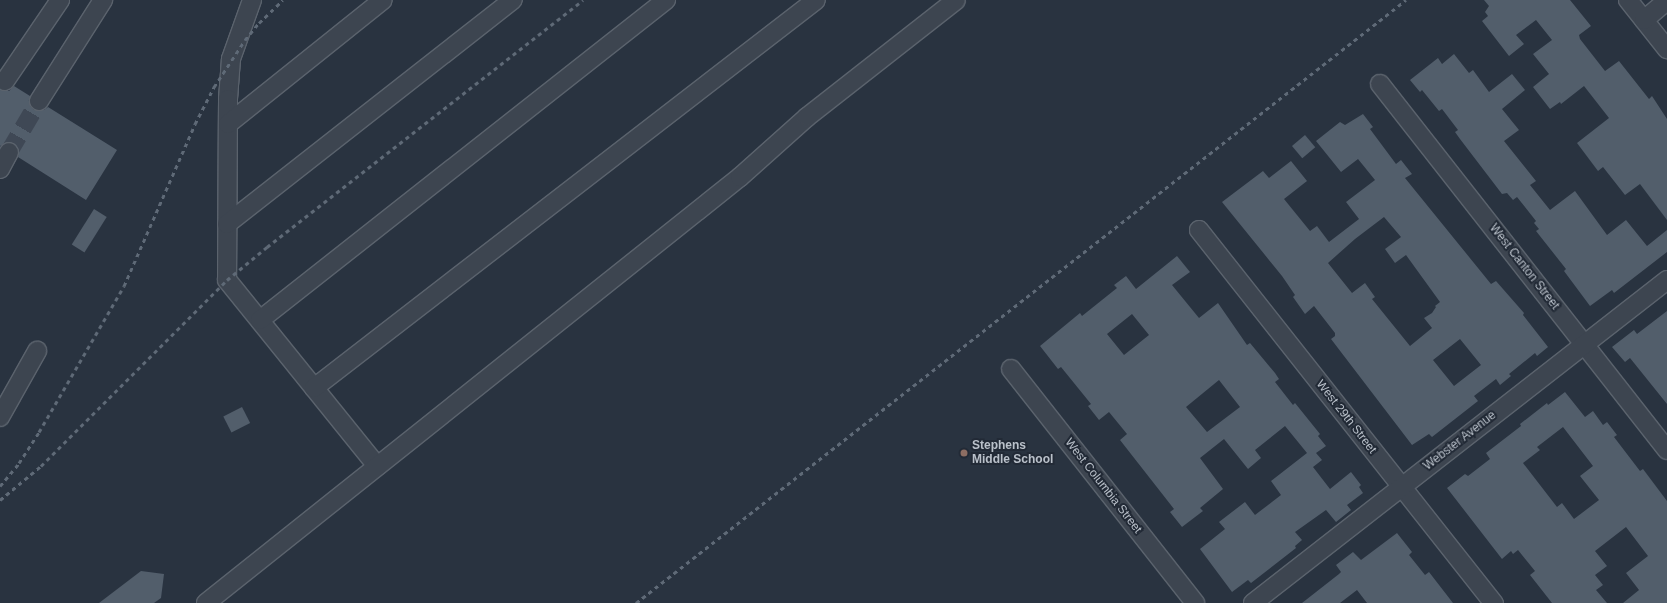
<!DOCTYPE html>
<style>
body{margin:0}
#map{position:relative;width:1667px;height:603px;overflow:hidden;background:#293340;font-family:Arial,sans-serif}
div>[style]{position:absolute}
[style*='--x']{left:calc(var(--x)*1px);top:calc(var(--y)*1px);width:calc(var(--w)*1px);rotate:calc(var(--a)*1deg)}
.building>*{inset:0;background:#525e6b;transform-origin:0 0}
.minor-tunnel>*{height:18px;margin-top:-9px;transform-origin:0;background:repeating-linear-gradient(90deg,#3f4855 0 18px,transparent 0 27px)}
.roads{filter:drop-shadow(1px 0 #5b636d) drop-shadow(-1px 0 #5b636d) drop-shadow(0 1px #5b636d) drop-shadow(0 -1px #5b636d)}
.minor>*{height:18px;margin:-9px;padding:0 9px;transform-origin:9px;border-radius:9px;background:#3d4550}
.rail>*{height:3px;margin-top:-1.5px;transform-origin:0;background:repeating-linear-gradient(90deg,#5f6a77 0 4px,transparent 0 8px)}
.dots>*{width:11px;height:11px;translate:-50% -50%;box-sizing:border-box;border:2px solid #222a36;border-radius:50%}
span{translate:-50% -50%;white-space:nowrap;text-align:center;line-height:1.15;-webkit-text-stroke:4px #222a36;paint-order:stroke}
.street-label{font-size:12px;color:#bac1ca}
.poi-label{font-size:12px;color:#bac1ca;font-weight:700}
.left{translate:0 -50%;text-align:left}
</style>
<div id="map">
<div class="building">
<div style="clip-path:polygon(1484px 0,1570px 0,1591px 26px,1579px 35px,1580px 39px,1605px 71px,1619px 61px,1649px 99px,1652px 96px,1667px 119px,1667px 220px,1640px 184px,1625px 195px,1603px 167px,1598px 171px,1577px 143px,1609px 118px,1584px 86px,1561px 104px,1560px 102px,1550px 109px,1533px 87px,1549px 74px,1533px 54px,1552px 40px,1536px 20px,1516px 35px,1524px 44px,1509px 56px,1482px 21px,1488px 16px,1485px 12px,1489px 6px)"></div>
<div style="clip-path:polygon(1454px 54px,1469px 73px,1473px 70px,1489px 92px,1512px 74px,1525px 90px,1502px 109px,1519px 130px,1504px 141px,1536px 181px,1530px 185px,1550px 210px,1575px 191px,1607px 235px,1626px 220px,1647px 246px,1667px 230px,1667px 252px,1614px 293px,1612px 290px,1590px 306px,1564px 271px,1566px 269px,1536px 231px,1539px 229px,1534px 223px,1536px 221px,1517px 197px,1513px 200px,1507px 193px,1502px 194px,1460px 139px,1455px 132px,1458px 130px,1442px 109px,1439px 111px,1422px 90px,1420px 92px,1410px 80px,1438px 58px,1442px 64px)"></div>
<div style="clip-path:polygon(14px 86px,30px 96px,30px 106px,34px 110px,44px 110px,48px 107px,117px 150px,86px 200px,18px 157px,19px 151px,14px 143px,8px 142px,0 146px,0 90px,9px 91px)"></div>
<div style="clip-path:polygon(evenodd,1363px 114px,1373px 127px,1370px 129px,1396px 164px,1401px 160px,1412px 174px,1405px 178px,1491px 284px,1496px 281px,1524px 313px,1523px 315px,1548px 347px,1537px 356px,1535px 353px,1509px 374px,1511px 376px,1500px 385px,1496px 379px,1474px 396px,1478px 401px,1432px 437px,1429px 434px,1412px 445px,1331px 339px,1335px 336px,1335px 333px,1314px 306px,1305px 314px,1293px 297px,1295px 295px,1282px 276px,1222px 202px,1263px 171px,1269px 178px,1291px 161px,1307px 181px,1284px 199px,1310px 231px,1317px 226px,1329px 242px,1359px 219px,1346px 202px,1375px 180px,1358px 159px,1341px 172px,1316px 141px,1340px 122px,1345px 125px,1363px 114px,1384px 217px,1401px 237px,1385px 249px,1395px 263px,1406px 255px,1440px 302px,1435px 306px,1436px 307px,1432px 313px,1424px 318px,1432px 328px,1410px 346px,1372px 299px,1375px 297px,1365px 283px,1352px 293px,1328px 263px,1355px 239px,1384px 217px,1363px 114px,1460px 339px,1481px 365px,1454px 386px,1433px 360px,1460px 339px)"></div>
<div style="left:1305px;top:135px;width:16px;height:17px;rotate:50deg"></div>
<div style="left:94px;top:209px;width:15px;height:42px;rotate:32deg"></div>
<div style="clip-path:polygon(evenodd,1177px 256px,1190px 272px,1172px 285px,1199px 318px,1218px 303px,1247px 345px,1250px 343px,1275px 373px,1279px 379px,1275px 382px,1293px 405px,1295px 403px,1320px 434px,1318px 436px,1326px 446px,1316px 453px,1322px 460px,1313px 467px,1330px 489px,1351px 472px,1361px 485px,1359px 487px,1363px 493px,1347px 505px,1351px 510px,1336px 522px,1326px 510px,1295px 532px,1302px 540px,1295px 546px,1296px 548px,1251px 583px,1248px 580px,1232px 592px,1200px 549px,1225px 529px,1219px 522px,1245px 502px,1255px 515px,1281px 495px,1271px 481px,1307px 453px,1285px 426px,1255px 450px,1261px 458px,1248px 469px,1224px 439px,1200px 458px,1223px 489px,1200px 508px,1203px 511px,1182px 527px,1170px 512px,1174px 509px,1120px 440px,1127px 434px,1109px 412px,1099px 420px,1088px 406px,1091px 404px,1061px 367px,1058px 369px,1040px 346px,1080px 313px,1082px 316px,1117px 288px,1114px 285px,1126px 276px,1136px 289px,1177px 256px,1132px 314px,1149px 335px,1124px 355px,1107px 334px,1132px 314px,1177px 256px,1219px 380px,1240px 407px,1207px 432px,1186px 407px,1219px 380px)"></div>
<div style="clip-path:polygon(1667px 311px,1667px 404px,1630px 358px,1625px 362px,1612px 347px,1634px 330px,1637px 334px)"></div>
<div style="clip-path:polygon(evenodd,1565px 392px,1585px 417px,1593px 411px,1603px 425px,1607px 422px,1617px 435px,1614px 437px,1640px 471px,1643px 469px,1667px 501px,1667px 603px,1623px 603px,1639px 590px,1626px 573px,1648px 556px,1626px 527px,1595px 551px,1607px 566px,1595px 575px,1603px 585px,1596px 590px,1607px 603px,1552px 603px,1530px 575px,1535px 571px,1518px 550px,1513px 554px,1511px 551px,1502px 559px,1447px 488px,1465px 474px,1468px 476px,1490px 459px,1486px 453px,1521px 426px,1520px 424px,1547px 403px,1548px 405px,1565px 392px,1563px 427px,1593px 466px,1580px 476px,1599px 500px,1574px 519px,1562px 503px,1557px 507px,1523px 463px,1540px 450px,1537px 447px,1563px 427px)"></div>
<div style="left:242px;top:407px;width:18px;height:21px;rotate:63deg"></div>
<div style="clip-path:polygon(1397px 533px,1412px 552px,1409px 555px,1425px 575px,1429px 572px,1453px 603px,1367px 603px,1357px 590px,1340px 603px,1302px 603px,1339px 574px,1341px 572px,1336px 565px,1353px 552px,1361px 560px)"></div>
<div style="clip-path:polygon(141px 571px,164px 574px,161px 598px,154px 603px,99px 603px)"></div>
</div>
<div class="minor-tunnel">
<div style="--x:9;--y:152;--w:59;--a:-59.5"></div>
</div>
<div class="roads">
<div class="minor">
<div style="--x:252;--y:0;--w:63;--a:109.6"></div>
<div style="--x:231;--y:59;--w:40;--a:94.3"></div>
<div style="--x:228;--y:99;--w:181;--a:90.3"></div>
<div style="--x:227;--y:280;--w:239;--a:51.1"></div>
<div style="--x:1628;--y:0;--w:63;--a:51.5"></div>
<div style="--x:1644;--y:20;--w:30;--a:-40"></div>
<div style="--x:5;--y:81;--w:98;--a:-55.8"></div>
<div style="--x:1380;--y:84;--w:465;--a:51.9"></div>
<div style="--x:39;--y:101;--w:120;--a:-57.6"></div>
<div style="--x:228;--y:124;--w:198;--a:-38.7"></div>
<div style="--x:0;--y:169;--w:19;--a:-62"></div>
<div style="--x:227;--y:224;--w:363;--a:-38.1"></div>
<div style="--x:1199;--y:230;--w:476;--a:51.7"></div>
<div style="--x:260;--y:320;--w:517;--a:-38.24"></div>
<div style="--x:1011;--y:369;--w:298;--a:51.8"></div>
<div style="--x:314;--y:388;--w:634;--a:-37.7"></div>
<div style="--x:0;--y:417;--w:76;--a:-60.7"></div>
<div style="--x:206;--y:603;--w:683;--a:-38.58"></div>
<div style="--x:740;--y:177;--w:90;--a:-41.8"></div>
<div style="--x:807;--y:117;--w:189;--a:-38.1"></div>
<div style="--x:1253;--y:603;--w:525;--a:-37.96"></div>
</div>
</div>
<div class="rail">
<div style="--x:0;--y:486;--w:30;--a:-50"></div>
<div style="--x:19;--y:463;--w:37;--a:-57"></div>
<div style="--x:39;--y:432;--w:169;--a:-59.8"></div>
<div style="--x:124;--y:286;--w:177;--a:-66.3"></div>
<div style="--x:195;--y:124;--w:42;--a:-62.8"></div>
<div style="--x:214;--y:87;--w:56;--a:-56.6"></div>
<div style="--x:245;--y:40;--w:22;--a:-51"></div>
<div style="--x:259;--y:23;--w:33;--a:-44"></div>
<div style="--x:0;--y:500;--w:53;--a:-39.7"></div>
<div style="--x:41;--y:466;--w:263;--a:-45"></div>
<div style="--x:227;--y:280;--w:52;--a:-39.5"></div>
<div style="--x:267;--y:247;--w:401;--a:-38"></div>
<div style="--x:636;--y:603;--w:978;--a:-38.07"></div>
</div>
<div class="dots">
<div style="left:964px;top:453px;background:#8d6e63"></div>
</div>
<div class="street-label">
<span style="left:1524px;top:267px;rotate:52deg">West Canton Street</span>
<span style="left:1346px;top:417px;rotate:52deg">West 29th Street</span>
<span style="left:1460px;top:441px;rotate:-38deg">Webster Avenue</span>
<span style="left:1103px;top:486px;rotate:52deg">West Columbia Street</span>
</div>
<div class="poi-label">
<span class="left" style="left:972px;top:453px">Stephens<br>Middle School</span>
</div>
</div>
